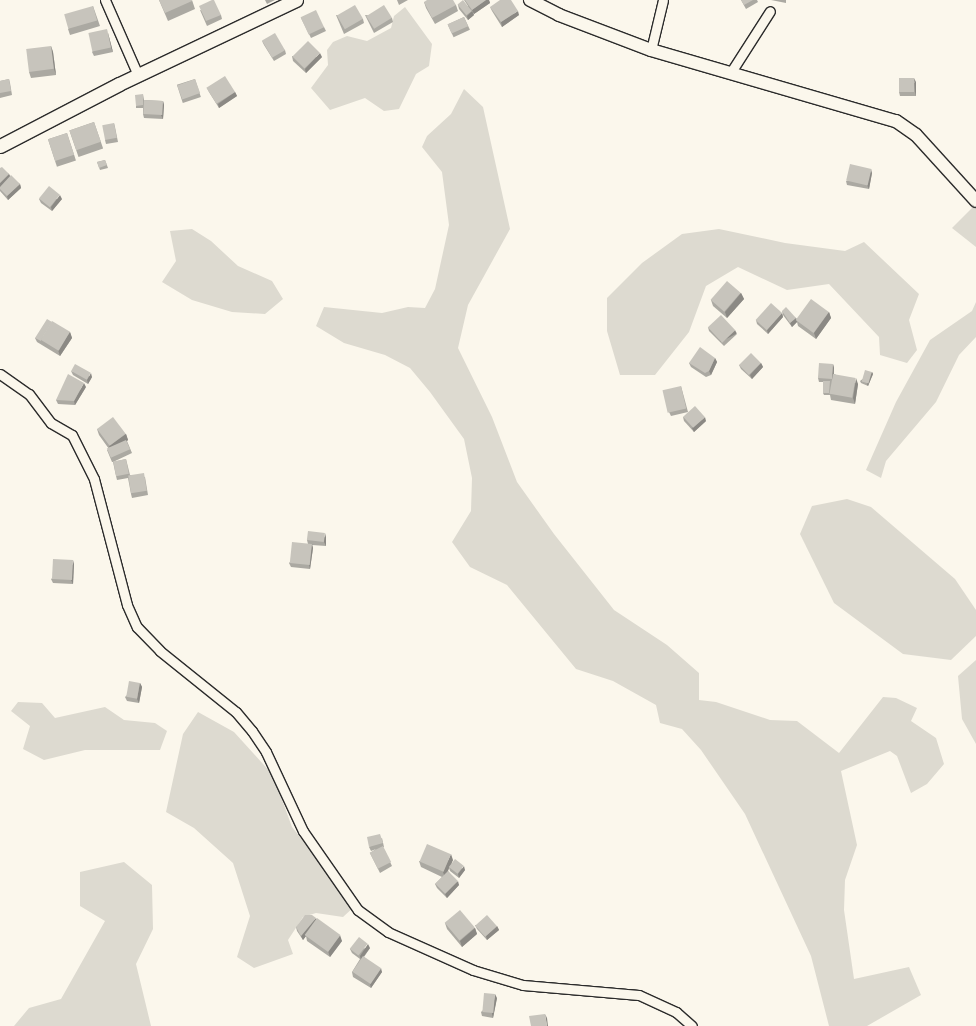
<!DOCTYPE html>
<style>
body{margin:0}
#map{position:relative;width:976px;height:1026px;overflow:hidden;background:#fbf7ec;font-family:Kalam,sans-serif}
div>[style]{position:absolute}
[style*='--x']{left:calc(var(--x)*1px);top:calc(var(--y)*1px);width:calc(var(--w)*1px);rotate:calc(var(--a)*1deg)}
.green>*{inset:0;background:#dddad0}
.roads{filter:drop-shadow(1px 0 #2b2b2b) drop-shadow(-1px 0 #2b2b2b) drop-shadow(0 1px #2b2b2b) drop-shadow(0 -1px #2b2b2b)}
.minor>*{height:9px;margin:-4.5px;padding:0 4.5px;transform-origin:4.5px;border-radius:4.5px;background:#fbf7ec}
.tertiary>*{height:12px;margin:-6px;padding:0 6px;transform-origin:6px;border-radius:6px;background:#fbf7ec}
.secondary>*{height:13px;margin:-6.5px;padding:0 6.5px;transform-origin:6.5px;border-radius:6.5px;background:#fbf7ec}
.wall>*{inset:0;background:#aba9a2;transform-origin:0 0}
.shaded-wall>*{inset:0;background:#8b8984;transform-origin:0 0}
.building>*{inset:0;background:#c7c4bc;transform-origin:0 0}
span{translate:-50% -50%;white-space:nowrap;text-align:center;line-height:1.15;-webkit-text-stroke:3px #fbf7ec;paint-order:stroke}
</style>
<div id="map">
<div class="green">
<div style="clip-path:polygon(405px 7px,432px 44px,429px 66px,416px 74px,399px 109px,384px 111px,365px 98px,330px 110px,311px 88px,328px 65px,327px 50px,333px 42px,347px 36px,367px 41px,391px 28px,394px 16px)"></div>
<div style="clip-path:polygon(464px 89px,483px 107px,510px 229px,468px 305px,458px 348px,492px 417px,517px 482px,554px 534px,614px 610px,667px 645px,699px 673px,699px 700px,716px 702px,770px 720px,797px 721px,839px 753px,883px 697px,896px 698px,917px 708px,911px 721px,936px 738px,944px 764px,927px 784px,911px 793px,897px 756px,890px 751px,841px 771px,857px 845px,845px 880px,844px 910px,854px 979px,909px 967px,921px 995px,867px 1026px,829px 1026px,811px 956px,745px 814px,701px 750px,682px 729px,660px 723px,656px 705px,613px 681px,576px 669px,507px 585px,470px 567px,452px 542px,471px 511px,472px 478px,464px 439px,430px 392px,410px 368px,385px 355px,344px 343px,316px 326px,324px 307px,382px 313px,408px 307px,425px 308px,435px 289px,449px 225px,442px 172px,422px 147px,427px 136px,451px 114px)"></div>
<div style="clip-path:polygon(975px 205px,976px 207px,976px 247px,952px 228px)"></div>
<div style="clip-path:polygon(192px 229px,211px 241px,238px 266px,272px 281px,283px 299px,265px 314px,232px 312px,192px 300px,162px 282px,176px 261px,170px 231px)"></div>
<div style="clip-path:polygon(719px 229px,785px 243px,845px 251px,864px 242px,919px 294px,909px 320px,917px 350px,907px 363px,880px 355px,879px 337px,829px 284px,787px 290px,738px 267px,706px 286px,689px 332px,655px 375px,620px 375px,607px 331px,607px 298px,642px 263px,682px 234px)"></div>
<div style="clip-path:polygon(976px 302px,976px 337px,959px 355px,936px 402px,886px 461px,881px 478px,866px 470px,896px 402px,930px 340px,972px 311px)"></div>
<div style="clip-path:polygon(847px 499px,871px 507px,955px 579px,976px 610px,976px 636px,951px 660px,903px 654px,834px 603px,800px 534px,812px 506px)"></div>
<div style="clip-path:polygon(976px 660px,976px 744px,962px 719px,958px 676px)"></div>
<div style="clip-path:polygon(18px 702px,42px 703px,55px 718px,105px 707px,124px 720px,155px 723px,167px 731px,160px 750px,85px 750px,44px 760px,23px 749px,30px 726px,11px 711px)"></div>
<div style="clip-path:polygon(198px 712px,234px 732px,273px 775px,292px 827px,355px 906px,343px 917px,316px 913px,303px 917px,288px 940px,293px 954px,254px 968px,237px 957px,250px 916px,233px 863px,194px 828px,166px 812px,183px 734px)"></div>
<div style="clip-path:polygon(124px 862px,152px 885px,153px 929px,136px 964px,151px 1026px,14px 1026px,29px 1008px,61px 999px,105px 921px,80px 906px,80px 872px)"></div>
</div>
<div class="roads">
<div class="minor">
<div style="--x:105;--y:0;--w:82;--a:66.3"></div>
<div style="--x:651;--y:50;--w:51;--a:-76.5"></div>
<div style="--x:731;--y:72;--w:72;--a:-57.4"></div>
<div style="--x:0;--y:374;--w:35;--a:35"></div>
<div style="--x:29;--y:394;--w:36;--a:53"></div>
<div style="--x:51;--y:423;--w:24;--a:30"></div>
<div style="--x:72;--y:435;--w:49;--a:63.4"></div>
<div style="--x:94;--y:479;--w:130;--a:75.3"></div>
<div style="--x:127;--y:605;--w:24;--a:66"></div>
<div style="--x:137;--y:627;--w:33;--a:46"></div>
<div style="--x:160;--y:651;--w:97;--a:38.8"></div>
<div style="--x:236;--y:712;--w:25;--a:50"></div>
<div style="--x:252;--y:731;--w:25;--a:56"></div>
<div style="--x:266;--y:752;--w:87;--a:64.9"></div>
<div style="--x:303;--y:831;--w:96;--a:55.2"></div>
<div style="--x:358;--y:910;--w:37;--a:36"></div>
<div style="--x:388;--y:932;--w:93;--a:24.1"></div>
<div style="--x:473;--y:970;--w:52;--a:16.7"></div>
<div style="--x:523;--y:985;--w:116;--a:4.9"></div>
<div style="--x:639;--y:995;--w:41;--a:24.7"></div>
<div style="--x:676;--y:1012;--w:21;--a:41"></div>
</div>
<div class="tertiary">
<div style="--x:530;--y:0;--w:33;--a:27"></div>
<div style="--x:559;--y:15;--w:98;--a:20.8"></div>
<div style="--x:651;--y:50;--w:255;--a:16.2"></div>
<div style="--x:896;--y:121;--w:24;--a:35"></div>
<div style="--x:916;--y:135;--w:89;--a:47.7"></div>
</div>
<div class="secondary">
<div style="--x:0;--y:146;--w:134;--a:-27.5"></div>
<div style="--x:119;--y:84;--w:196;--a:-25.4"></div>
</div>
</div>
<div class="wall">
<div style="clip-path:polygon(159px 0,192px 0,195px 9px,168px 21px)"></div>
<div style="clip-path:polygon(265px 0,275px 0,267px 4px)"></div>
<div style="clip-path:polygon(397px 0,408px 0,399px 5px)"></div>
<div style="clip-path:polygon(464px 0,489px 0,490px 3px,474px 14px,473px 13px,474px 15px,468px 20px,459px 9px,458px 5px,468px 6px)"></div>
<div style="clip-path:polygon(741px 0,757px 0,758px 2px,746px 9px)"></div>
<div style="clip-path:polygon(771px 0,786px 0,786px 3px)"></div>
<div style="clip-path:polygon(424px 2px,456px 5px,458px 11px,435px 24px,426px 8px)"></div>
<div style="clip-path:polygon(93px 6px,100px 26px,70px 35px,68px 29px)"></div>
<div style="clip-path:polygon(490px 7px,519px 15px,502px 27px,492px 11px)"></div>
<div style="clip-path:polygon(200px 10px,221px 15px,222px 19px,207px 26px)"></div>
<div style="clip-path:polygon(336px 15px,363px 19px,364px 23px,344px 34px)"></div>
<div style="clip-path:polygon(365px 15px,392px 18px,393px 22px,374px 33px)"></div>
<div style="left:464px;top:17px;width:14px;height:18px;rotate:65deg"></div>
<div style="clip-path:polygon(301px 18px,324px 27px,326px 31px,311px 38px)"></div>
<div style="clip-path:polygon(108px 33px,113px 52px,94px 56px,92px 52px)"></div>
<div style="clip-path:polygon(262px 41px,285px 50px,286px 54px,274px 61px,264px 45px)"></div>
<div style="clip-path:polygon(51px 46px,53px 52px,56px 75px,31px 78px,29px 72px)"></div>
<div style="clip-path:polygon(292px 56px,322px 57px,306px 73px,293px 61px)"></div>
<div style="clip-path:polygon(9px 79px,10px 83px,12px 95px,0 98px,0 81px)"></div>
<div style="left:195px;top:79px;width:19px;height:19px;rotate:72deg"></div>
<div style="clip-path:polygon(916px 82px,916px 96px,900px 96px,899px 92px)"></div>
<div style="clip-path:polygon(207px 88px,235px 92px,237px 96px,219px 108px,209px 92px)"></div>
<div style="clip-path:polygon(143px 94px,144px 100px,163px 101px,164px 105px,163px 119px,144px 118px,143px 114px,143px 108px,136px 108px,136px 106px)"></div>
<div style="left:94px;top:122px;width:28px;height:26px;rotate:71deg"></div>
<div style="clip-path:polygon(114px 123px,115px 127px,118px 142px,106px 144px,105px 140px)"></div>
<div style="left:67px;top:133px;width:29px;height:20px;rotate:72deg"></div>
<div style="clip-path:polygon(105px 160px,108px 168px,100px 170px,97px 162px)"></div>
<div style="clip-path:polygon(0 168px,9px 174px,10px 177px,20px 184px,21px 188px,8px 200px,0 191px)"></div>
<div style="clip-path:polygon(872px 173px,869px 189px,847px 185px,846px 181px)"></div>
<div style="clip-path:polygon(39px 199px,62px 199px,52px 211px,41px 203px)"></div>
<div style="clip-path:polygon(741px 293px,744px 299px,727px 318px,713px 306px,711px 300px)"></div>
<div style="clip-path:polygon(782px 311px,796px 318px,797px 319px,829px 312px,831px 318px,816px 339px,798px 326px,797px 322px,792px 327px,783px 315px)"></div>
<div style="clip-path:polygon(782px 313px,783px 317px,768px 334px,757px 324px,756px 320px)"></div>
<div style="clip-path:polygon(708px 327px,737px 334px,724px 346px,709px 331px)"></div>
<div style="clip-path:polygon(70px 332px,72px 338px,60px 356px,37px 342px,35px 338px)"></div>
<div style="clip-path:polygon(715px 358px,717px 362px,711px 375px,706px 377px,691px 367px,689px 363px)"></div>
<div style="clip-path:polygon(761px 363px,763px 367px,752px 379px,741px 369px,739px 365px)"></div>
<div style="clip-path:polygon(833px 364px,834px 368px,834px 374px,858px 384px,855px 404px,831px 400px,830px 395px,824px 395px,823px 393px,823px 382px,819px 382px,818px 378px)"></div>
<div style="clip-path:polygon(71px 371px,92px 377px,88px 384px,73px 375px)"></div>
<div style="clip-path:polygon(872px 372px,873px 374px,868px 386px,861px 383px,860px 381px)"></div>
<div style="clip-path:polygon(681px 386px,688px 412px,671px 416px,669px 412px)"></div>
<div style="clip-path:polygon(86px 387px,75px 405px,58px 404px,56px 400px)"></div>
<div style="clip-path:polygon(683px 417px,706px 421px,694px 432px,684px 421px)"></div>
<div style="clip-path:polygon(97px 429px,126px 434px,128px 440px,127px 441px,132px 453px,113px 462px,126px 459px,130px 475px,145px 477px,148px 495px,132px 498px,131px 494px,128px 478px,117px 480px,116px 476px,113px 462px,112px 462px,107px 450px,109px 449px,99px 435px)"></div>
<div style="clip-path:polygon(326px 537px,326px 546px,312px 545px,313px 548px,310px 569px,291px 567px,289px 563px,308px 544px,307px 540px)"></div>
<div style="clip-path:polygon(74px 564px,73px 584px,53px 583px,51px 579px)"></div>
<div style="clip-path:polygon(140px 683px,142px 687px,139px 703px,127px 701px,125px 697px)"></div>
<div style="clip-path:polygon(382px 838px,384px 847px,383px 847px,392px 866px,380px 873px,370px 853px,376px 849px,371px 851px,369px 847px)"></div>
<div style="clip-path:polygon(453px 860px,451px 863px,465px 870px,459px 878px,450px 871px,449px 868px,448px 871px,459px 885px,447px 898px,437px 888px,435px 884px,442px 877px,421px 867px,419px 861px)"></div>
<div style="clip-path:polygon(316px 919px,342px 941px,330px 957px,307px 941px,306px 936px,303px 940px,297px 931px,296px 927px)"></div>
<div style="clip-path:polygon(445px 923px,475px 928px,477px 934px,462px 947px,447px 929px)"></div>
<div style="clip-path:polygon(475px 925px,497px 926px,499px 930px,487px 940px,477px 929px)"></div>
<div style="clip-path:polygon(370px 948px,364px 957px,382px 972px,371px 988px,353px 977px,352px 972px,360px 959px,352px 953px,350px 949px)"></div>
<div style="clip-path:polygon(497px 998px,493px 1018px,482px 1016px,481px 1012px)"></div>
</div>
<div class="shaded-wall">
<div style="clip-path:polygon(486px 0,489px 0,490px 3px,474px 14px,472px 10px)"></div>
<div style="clip-path:polygon(472px 11px,474px 15px,468px 20px,467px 16px)"></div>
<div style="clip-path:polygon(518px 11px,519px 15px,502px 27px,501px 22px)"></div>
<div style="clip-path:polygon(107px 29px,108px 33px,113px 52px,111px 48px)"></div>
<div style="clip-path:polygon(51px 46px,53px 52px,56px 75px,54px 69px)"></div>
<div style="clip-path:polygon(320px 53px,322px 57px,306px 73px,305px 69px)"></div>
<div style="clip-path:polygon(914px 78px,916px 82px,916px 96px,915px 92px)"></div>
<div style="clip-path:polygon(235px 92px,237px 96px,219px 108px,218px 104px)"></div>
<div style="clip-path:polygon(163px 101px,164px 105px,163px 119px,161px 115px)"></div>
<div style="clip-path:polygon(871px 169px,872px 173px,869px 189px,867px 185px)"></div>
<div style="clip-path:polygon(9px 174px,11px 178px,0 189px,0 183px)"></div>
<div style="clip-path:polygon(20px 184px,21px 188px,8px 200px,7px 196px)"></div>
<div style="clip-path:polygon(60px 195px,62px 199px,52px 211px,51px 207px)"></div>
<div style="clip-path:polygon(741px 293px,744px 299px,727px 318px,725px 312px)"></div>
<div style="clip-path:polygon(829px 312px,831px 318px,816px 339px,814px 333px)"></div>
<div style="clip-path:polygon(782px 313px,783px 317px,768px 334px,767px 330px)"></div>
<div style="clip-path:polygon(796px 318px,797px 322px,792px 327px,790px 323px)"></div>
<div style="left:735px;top:330px;width:4px;height:18px;rotate:63deg"></div>
<div style="clip-path:polygon(70px 332px,72px 338px,60px 356px,58px 350px)"></div>
<div style="clip-path:polygon(715px 358px,717px 362px,711px 375px,709px 371px)"></div>
<div style="clip-path:polygon(761px 363px,763px 367px,752px 379px,750px 375px)"></div>
<div style="clip-path:polygon(833px 364px,834px 368px,833px 383px,832px 379px)"></div>
<div style="clip-path:polygon(872px 372px,873px 374px,868px 386px,867px 384px)"></div>
<div style="clip-path:polygon(91px 373px,92px 377px,88px 384px,87px 380px)"></div>
<div style="clip-path:polygon(856px 378px,858px 384px,855px 404px,853px 398px)"></div>
<div style="clip-path:polygon(84px 383px,86px 387px,75px 405px,74px 401px)"></div>
<div style="clip-path:polygon(705px 417px,706px 421px,694px 432px,692px 428px)"></div>
<div style="clip-path:polygon(126px 434px,128px 440px,112px 452px,109px 446px)"></div>
<div style="clip-path:polygon(325px 533px,326px 537px,326px 546px,324px 542px)"></div>
<div style="clip-path:polygon(312px 544px,313px 548px,310px 569px,309px 565px)"></div>
<div style="clip-path:polygon(73px 560px,74px 564px,73px 584px,71px 580px)"></div>
<div style="clip-path:polygon(140px 683px,142px 687px,139px 703px,137px 699px)"></div>
<div style="clip-path:polygon(451px 854px,453px 860px,450px 867px,449px 867px,449px 868px,445px 878px,443px 872px)"></div>
<div style="clip-path:polygon(464px 866px,465px 870px,459px 878px,458px 874px)"></div>
<div style="clip-path:polygon(458px 881px,459px 885px,447px 898px,445px 894px)"></div>
<div style="clip-path:polygon(316px 918px,318px 922px,305px 935px,306px 936px,303px 940px,301px 936px)"></div>
<div style="clip-path:polygon(497px 926px,499px 930px,487px 940px,486px 936px)"></div>
<div style="clip-path:polygon(475px 928px,477px 934px,462px 947px,460px 941px)"></div>
<div style="clip-path:polygon(340px 935px,342px 941px,330px 957px,328px 951px)"></div>
<div style="clip-path:polygon(368px 944px,370px 948px,361px 960px,360px 956px)"></div>
<div style="clip-path:polygon(381px 968px,382px 972px,371px 988px,370px 984px)"></div>
<div style="clip-path:polygon(495px 994px,497px 998px,493px 1018px,492px 1014px)"></div>
<div style="clip-path:polygon(545px 1014px,547px 1018px,548px 1026px,547px 1026px)"></div>
</div>
<div class="building">
<div style="clip-path:polygon(159px 0,192px 0,192px 1px,165px 13px)"></div>
<div style="clip-path:polygon(212px 0,214px 0,221px 15px,206px 21px,199px 6px)"></div>
<div style="clip-path:polygon(427px 0,453px 0,456px 5px,432px 18px,424px 2px)"></div>
<div style="left:463px;top:0;width:14px;height:7px;rotate:51deg"></div>
<div style="clip-path:polygon(465px 0,486px 0,472px 10px)"></div>
<div style="clip-path:polygon(500px 0,511px 0,518px 11px,501px 22px,490px 7px)"></div>
<div style="clip-path:polygon(741px 0,753px 0,744px 5px)"></div>
<div style="left:355px;top:5px;width:16px;height:21px;rotate:60deg"></div>
<div style="left:384px;top:5px;width:15px;height:21px;rotate:58deg"></div>
<div style="left:93px;top:6px;width:15px;height:30px;rotate:74deg"></div>
<div style="left:316px;top:10px;width:19px;height:17px;rotate:65deg"></div>
<div style="left:464px;top:17px;width:10px;height:18px;rotate:66deg"></div>
<div style="left:107px;top:29px;width:19px;height:19px;rotate:78deg"></div>
<div style="left:275px;top:33px;width:20px;height:15px;rotate:60deg"></div>
<div style="left:308px;top:41px;width:17px;height:22px;rotate:45deg"></div>
<div style="left:51px;top:46px;width:23px;height:25px;rotate:83deg"></div>
<div style="left:225px;top:76px;width:19px;height:22px;rotate:58deg"></div>
<div style="left:899px;top:78px;width:15px;height:14px"></div>
<div style="clip-path:polygon(9px 79px,11px 91px,0 93px,0 81px)"></div>
<div style="left:195px;top:79px;width:15px;height:19px;rotate:70deg"></div>
<div style="clip-path:polygon(143px 94px,143px 105px,136px 106px,135px 95px)"></div>
<div style="left:144px;top:100px;width:19px;height:14px;rotate:3deg"></div>
<div style="left:94px;top:122px;width:21px;height:26px;rotate:71deg"></div>
<div style="left:114px;top:123px;width:15px;height:12px;rotate:79deg"></div>
<div style="left:67px;top:133px;width:23px;height:20px;rotate:72deg"></div>
<div style="clip-path:polygon(105px 160px,107px 165px,99px 168px,97px 162px)"></div>
<div style="left:850px;top:164px;width:22px;height:17px;rotate:13deg"></div>
<div style="clip-path:polygon(2px 167px,9px 174px,0 183px,0 168px)"></div>
<div style="clip-path:polygon(11px 175px,20px 184px,7px 196px,0 189px,0 187px)"></div>
<div style="left:49px;top:186px;width:14px;height:16px;rotate:39deg"></div>
<div style="left:727px;top:281px;width:18px;height:25px;rotate:41deg"></div>
<div style="left:811px;top:299px;width:22px;height:26px;rotate:36deg"></div>
<div style="left:771px;top:303px;width:15px;height:23px;rotate:42deg"></div>
<div style="clip-path:polygon(786px 307px,796px 318px,790px 323px,782px 311px)"></div>
<div style="left:721px;top:315px;width:21px;height:18px;rotate:47deg"></div>
<div style="clip-path:polygon(47px 319px,52px 322px,41px 340px,41px 341px,35px 338px)"></div>
<div style="left:52px;top:321px;width:21px;height:22px;rotate:31deg"></div>
<div style="clip-path:polygon(700px 347px,715px 358px,709px 371px,705px 373px,689px 363px)"></div>
<div style="left:751px;top:353px;width:14px;height:17px;rotate:45deg"></div>
<div style="left:819px;top:363px;width:14px;height:15px;rotate:4deg"></div>
<div style="left:75px;top:364px;width:18px;height:8px;rotate:29deg"></div>
<div style="left:865px;top:370px;width:7px;height:12px;rotate:16deg"></div>
<div style="clip-path:polygon(68px 374px,84px 383px,74px 401px,56px 400px)"></div>
<div style="left:833px;top:374px;width:23px;height:20px;rotate:10deg"></div>
<div style="clip-path:polygon(823px 381px,830px 381px,829px 393px,823px 393px)"></div>
<div style="left:681px;top:386px;width:23px;height:19px;rotate:77deg"></div>
<div style="left:695px;top:406px;width:15px;height:16px;rotate:48deg"></div>
<div style="left:113px;top:417px;width:21px;height:20px;rotate:53deg"></div>
<div style="left:126px;top:440px;width:10px;height:21px;rotate:66deg"></div>
<div style="left:126px;top:459px;width:15px;height:13px;rotate:79deg"></div>
<div style="left:144px;top:473px;width:18px;height:16px;rotate:81deg"></div>
<div style="left:308px;top:531px;width:17px;height:9px;rotate:7deg"></div>
<div style="left:292px;top:542px;width:20px;height:21px;rotate:6deg"></div>
<div style="left:53px;top:559px;width:20px;height:20px;rotate:3deg"></div>
<div style="left:129px;top:681px;width:11px;height:16px;rotate:10deg"></div>
<div style="clip-path:polygon(380px 834px,383px 843px,369px 847px,367px 837px)"></div>
<div style="left:427px;top:844px;width:26px;height:19px;rotate:23deg"></div>
<div style="left:383px;top:846px;width:18px;height:15px;rotate:63deg"></div>
<div style="left:455px;top:859px;width:11px;height:10px;rotate:38deg"></div>
<div style="left:448px;top:871px;width:14px;height:18px;rotate:45deg"></div>
<div style="left:460px;top:910px;width:23px;height:20px;rotate:50deg"></div>
<div style="clip-path:polygon(305px 915px,312px 915px,316px 918px,301px 936px,296px 927px)"></div>
<div style="left:487px;top:915px;width:15px;height:16px;rotate:48deg"></div>
<div style="left:317px;top:918px;width:29px;height:21px;rotate:36deg"></div>
<div style="left:359px;top:937px;width:11px;height:15px;rotate:38deg"></div>
<div style="left:363px;top:956px;width:22px;height:19px;rotate:34deg"></div>
<div style="left:484px;top:993px;width:11px;height:19px;rotate:5deg"></div>
<div style="clip-path:polygon(545px 1014px,547px 1026px,531px 1026px,529px 1016px)"></div>
</div>
</div>
